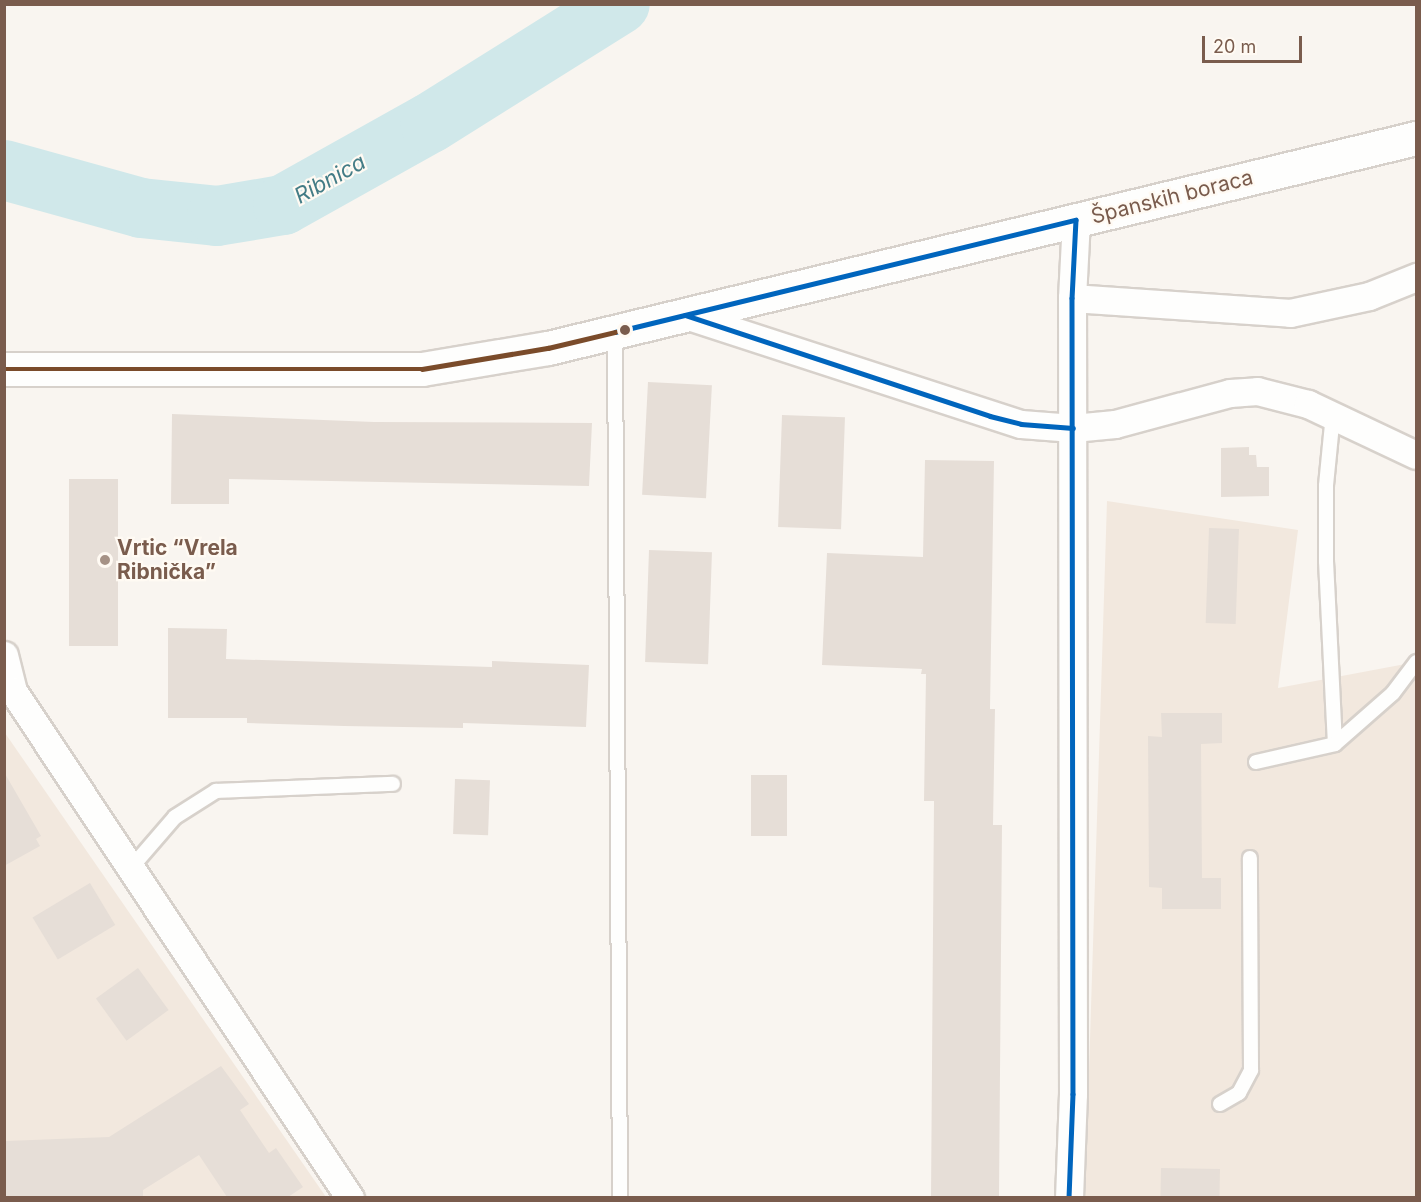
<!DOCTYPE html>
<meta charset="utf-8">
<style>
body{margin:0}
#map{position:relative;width:1421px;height:1202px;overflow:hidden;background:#f9f5f0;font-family:Inter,sans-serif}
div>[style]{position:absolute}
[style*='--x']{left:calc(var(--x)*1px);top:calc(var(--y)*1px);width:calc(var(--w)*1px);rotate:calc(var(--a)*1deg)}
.residential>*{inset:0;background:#f2e8de}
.river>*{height:60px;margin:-30px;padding:0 30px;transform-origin:30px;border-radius:30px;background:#d0e8ea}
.building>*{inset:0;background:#e6ded7;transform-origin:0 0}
.roads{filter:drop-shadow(2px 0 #d7d1cb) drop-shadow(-2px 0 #d7d1cb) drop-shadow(0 2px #d7d1cb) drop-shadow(0 -2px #d7d1cb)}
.lane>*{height:14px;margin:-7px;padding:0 7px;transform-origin:7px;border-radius:7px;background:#fefefd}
.street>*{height:27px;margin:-13.5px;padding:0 13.5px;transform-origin:13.5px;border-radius:13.5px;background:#fefefd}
.secondary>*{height:33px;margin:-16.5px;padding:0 16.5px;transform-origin:16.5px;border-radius:16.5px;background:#fefefd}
.bus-1>*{height:4.5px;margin:-2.25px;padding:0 2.25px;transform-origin:2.25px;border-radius:2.25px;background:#0065bd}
.bus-2>*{height:4.5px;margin:-2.25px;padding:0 2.25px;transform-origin:2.25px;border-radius:2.25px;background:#7a4b2a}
.dots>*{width:16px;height:16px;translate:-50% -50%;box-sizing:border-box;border:3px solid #fffaf3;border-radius:50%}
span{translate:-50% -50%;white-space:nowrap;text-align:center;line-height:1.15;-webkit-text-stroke:4.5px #fffaf3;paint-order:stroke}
.street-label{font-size:21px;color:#7a5c4d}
.poi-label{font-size:21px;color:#7a5c4d;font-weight:700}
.left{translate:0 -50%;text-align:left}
.water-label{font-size:22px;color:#437c86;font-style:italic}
.frame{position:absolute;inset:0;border:6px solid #7a5c4d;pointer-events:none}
.scale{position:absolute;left:1202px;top:36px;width:100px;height:27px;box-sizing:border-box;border:3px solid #7a5c4d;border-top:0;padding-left:8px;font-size:18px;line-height:21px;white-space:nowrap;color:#7a5c4d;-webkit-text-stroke:4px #fffaf3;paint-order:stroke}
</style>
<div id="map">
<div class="residential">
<div style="clip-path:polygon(1107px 501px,1298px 530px,1278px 688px,1416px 662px,1416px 1197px,1085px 1198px)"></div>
<div style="clip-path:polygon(5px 733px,326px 1197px,5px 1197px)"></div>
</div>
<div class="river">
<div style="--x:4;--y:170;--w:142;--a:15.5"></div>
<div style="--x:141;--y:208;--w:76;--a:6"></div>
<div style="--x:217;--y:216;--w:67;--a:-9.5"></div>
<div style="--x:283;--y:205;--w:168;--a:-29.2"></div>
<div style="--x:430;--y:123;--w:224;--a:-32.1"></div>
</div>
<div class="building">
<div style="left:648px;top:382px;width:64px;height:113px;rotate:3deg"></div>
<div style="clip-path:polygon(172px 414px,374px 422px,592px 423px,589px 486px,229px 479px,229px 504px,171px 504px)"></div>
<div style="left:782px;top:415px;width:63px;height:112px;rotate:2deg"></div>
<div style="clip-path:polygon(1249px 447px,1249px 455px,1256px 455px,1257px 467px,1269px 467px,1269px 496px,1221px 497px,1221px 448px)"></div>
<div style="clip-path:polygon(925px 460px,994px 461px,990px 709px,995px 709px,993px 825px,1002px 825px,999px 1197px,931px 1197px,934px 801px,924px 801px,926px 674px,921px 674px,922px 669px,822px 665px,827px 553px,923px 557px)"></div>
<div style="left:118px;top:479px;width:167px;height:49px;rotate:90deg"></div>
<div style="left:1209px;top:528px;width:30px;height:95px;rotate:2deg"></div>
<div style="left:649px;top:550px;width:63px;height:112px;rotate:2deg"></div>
<div style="clip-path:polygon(168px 628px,227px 629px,226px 659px,492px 667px,492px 661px,589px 665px,586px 727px,463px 723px,463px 728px,344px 726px,247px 723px,247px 718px,168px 718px)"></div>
<div style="clip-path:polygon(1161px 713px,1222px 713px,1222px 743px,1201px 744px,1202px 878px,1221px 878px,1221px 909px,1162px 909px,1162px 888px,1149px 887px,1148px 736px,1162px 737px)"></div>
<div style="clip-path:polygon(4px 772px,41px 836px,36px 839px,40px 846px,4px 866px)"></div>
<div style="left:787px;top:775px;width:61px;height:36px;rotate:90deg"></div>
<div style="left:455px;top:779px;width:35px;height:55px;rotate:2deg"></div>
<div style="left:90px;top:883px;width:49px;height:67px;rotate:59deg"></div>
<div style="left:138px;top:968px;width:52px;height:52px;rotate:54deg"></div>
<div style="clip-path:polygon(221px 1066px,249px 1104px,240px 1110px,269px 1153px,276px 1148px,303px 1187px,288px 1197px,227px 1197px,199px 1155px,143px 1190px,143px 1197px,5px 1197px,6px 1141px,109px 1137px)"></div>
<div style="left:1161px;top:1168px;width:59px;height:29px;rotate:1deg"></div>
</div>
<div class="roads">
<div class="lane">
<div style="--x:615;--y:333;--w:865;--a:89.67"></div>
<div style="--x:1333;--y:414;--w:72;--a:95.6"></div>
<div style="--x:1326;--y:486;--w:75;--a:90"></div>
<div style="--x:1326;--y:561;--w:183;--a:87.2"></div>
<div style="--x:1256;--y:762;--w:81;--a:-12.8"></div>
<div style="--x:1335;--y:744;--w:77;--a:-41.3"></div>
<div style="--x:1393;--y:693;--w:39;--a:-53"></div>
<div style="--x:131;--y:868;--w:67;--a:-49.2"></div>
<div style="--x:175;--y:817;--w:49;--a:-32.4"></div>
<div style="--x:216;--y:791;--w:177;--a:-2.3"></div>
<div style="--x:1220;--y:1104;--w:22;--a:-30"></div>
<div style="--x:1239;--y:1093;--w:26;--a:-62"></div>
<div style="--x:1251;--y:1070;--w:212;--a:-90.3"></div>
</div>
<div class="street">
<div style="--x:1072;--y:298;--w:219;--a:3.9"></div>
<div style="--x:1290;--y:313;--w:81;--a:-12.1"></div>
<div style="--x:1369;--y:296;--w:51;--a:-22"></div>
<div style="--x:685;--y:315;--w:353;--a:18"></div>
<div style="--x:1021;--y:424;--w:52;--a:4.4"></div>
<div style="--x:1073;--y:428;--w:42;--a:-5.4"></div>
<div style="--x:1115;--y:424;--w:119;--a:-15.1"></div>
<div style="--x:1230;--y:393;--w:27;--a:-4"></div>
<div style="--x:1257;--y:391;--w:53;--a:14.3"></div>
<div style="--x:1308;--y:404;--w:119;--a:25.3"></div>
<div style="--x:4;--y:655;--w:37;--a:76"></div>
<div style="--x:13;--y:691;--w:609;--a:56.39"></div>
<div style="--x:1069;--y:1198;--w:104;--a:-87.8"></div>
<div style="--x:1073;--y:1094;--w:796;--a:-90.07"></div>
<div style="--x:1072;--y:298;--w:78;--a:-87.1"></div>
</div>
<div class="secondary">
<div style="--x:4;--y:369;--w:418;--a:0"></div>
<div style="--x:422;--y:369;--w:128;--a:-9.5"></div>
<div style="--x:548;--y:348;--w:893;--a:-13.6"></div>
</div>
</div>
<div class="bus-1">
<div style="--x:685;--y:315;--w:321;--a:18.3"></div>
<div style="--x:990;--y:416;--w:32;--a:14"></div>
<div style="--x:1021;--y:424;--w:52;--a:4.4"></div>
<div style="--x:615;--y:332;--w:474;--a:-13.7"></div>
<div style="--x:1076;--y:220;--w:78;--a:92.9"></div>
<div style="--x:1072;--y:298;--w:796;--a:89.93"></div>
<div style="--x:1073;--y:1094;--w:104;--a:92.2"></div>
</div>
<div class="bus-2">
<div style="--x:4;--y:369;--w:418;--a:0"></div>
<div style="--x:422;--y:369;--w:128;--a:-9.5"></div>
<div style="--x:548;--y:348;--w:69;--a:-13.4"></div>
</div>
<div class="dots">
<div style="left:625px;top:330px;background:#7a5c4d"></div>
<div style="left:105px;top:560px;background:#a69286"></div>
</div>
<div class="street-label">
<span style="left:1172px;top:197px;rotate:-14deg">Španskih boraca</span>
</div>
<div class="poi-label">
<span class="left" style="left:117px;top:560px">Vrtic “Vrela<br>Ribnička”</span>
</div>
<div class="water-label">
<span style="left:330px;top:179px;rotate:-29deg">Ribnica</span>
</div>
<div class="frame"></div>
<div class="scale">20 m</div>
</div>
